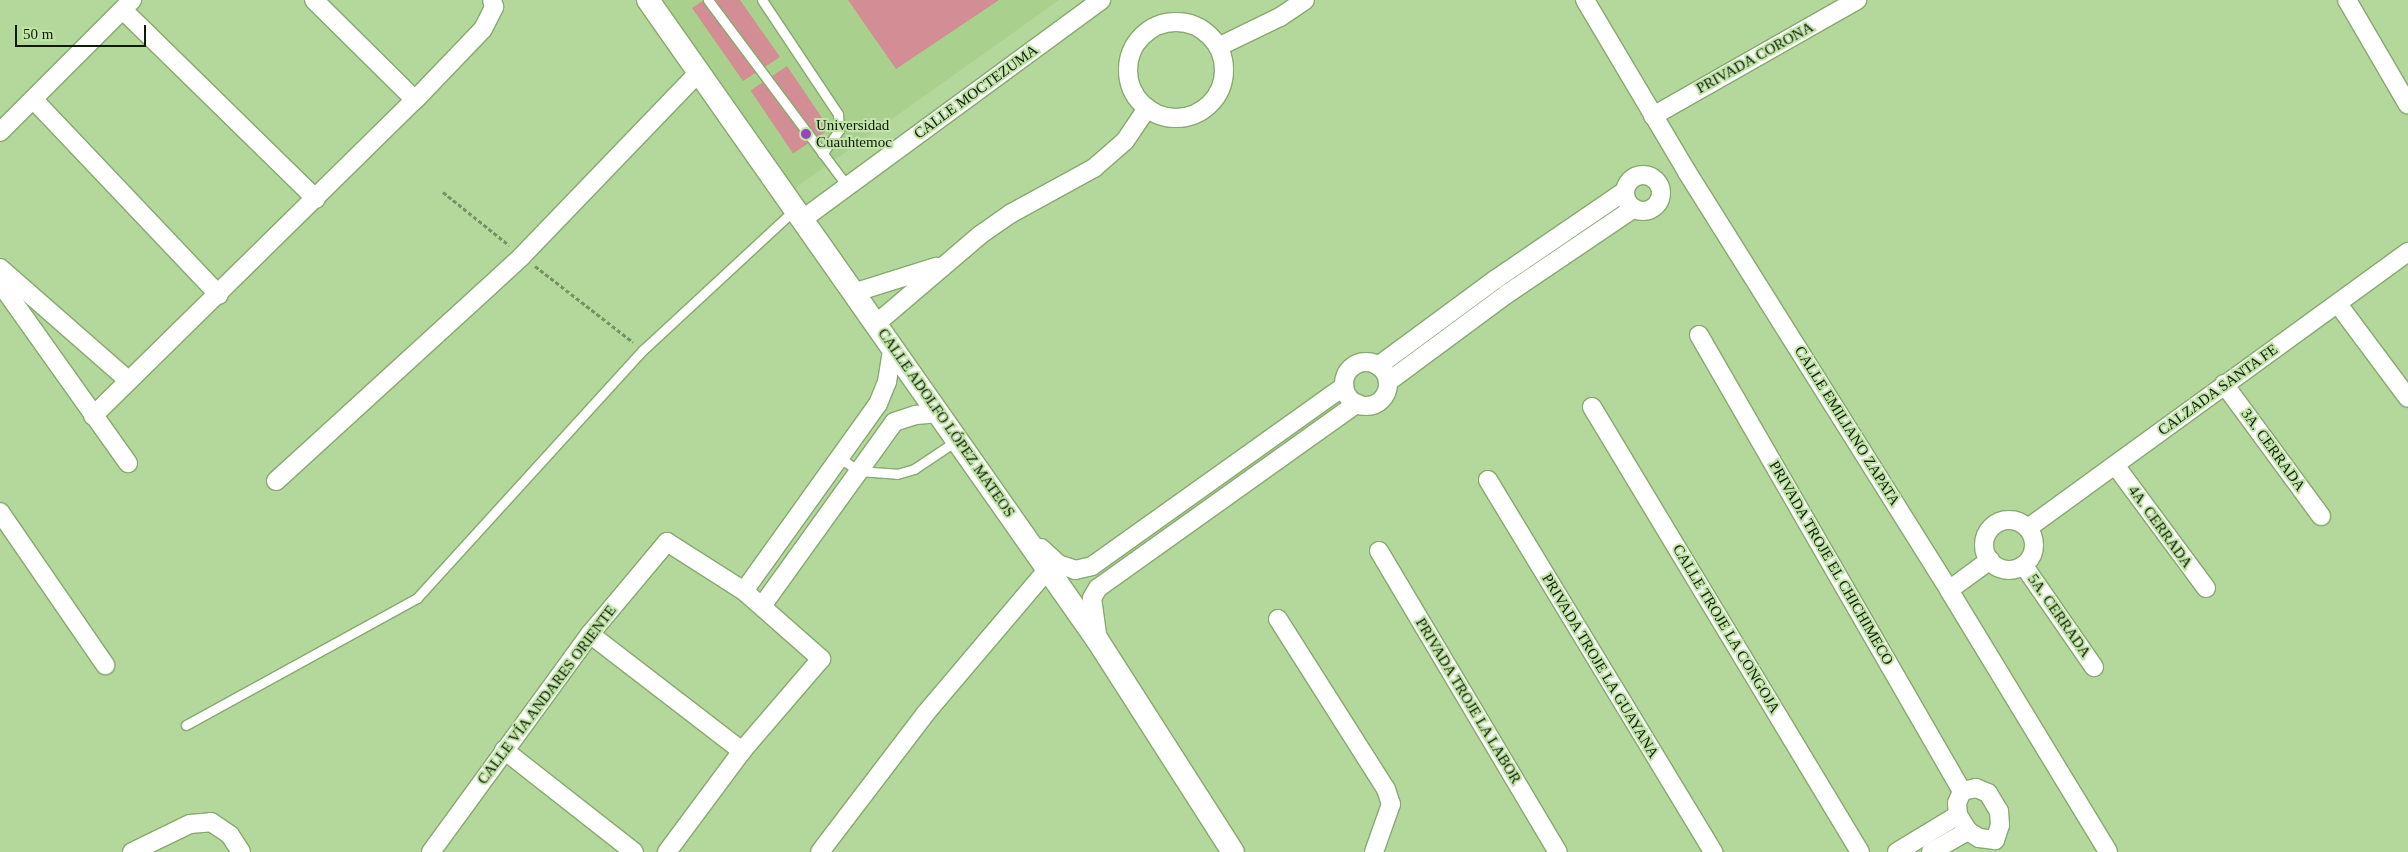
<!DOCTYPE html>
<meta charset="utf-8">
<style>
body{margin:0}
#map{position:relative;width:2408px;height:852px;overflow:hidden;background:#b4d79b;font-family:Georgia,serif}
div>[style]{position:absolute}
[style*='--x']{left:calc(var(--x)*1px);top:calc(var(--y)*1px);width:calc(var(--w)*1px);rotate:calc(var(--a)*1deg)}
.built>*{inset:0;background:#a9d08d}
.green>*{inset:0;background:#d38e95;transform-origin:0 0}
.path>*{height:3px;margin-top:-1.5px;transform-origin:0;background:repeating-linear-gradient(90deg,#779264 0 4px,transparent 0 6.5px)}
.roads{filter:drop-shadow(1px 0 #87a96f) drop-shadow(-1px 0 #87a96f) drop-shadow(0 1px #87a96f) drop-shadow(0 -1px #87a96f)}
.service>*{height:9px;margin:-4.5px;padding:0 4.5px;transform-origin:4.5px;border-radius:4.5px;background:#fff}
.minor>*{height:18px;margin:-9px;padding:0 9px;transform-origin:9px;border-radius:9px;background:#fff}
.minor>.ring{margin:-9px;padding:0;box-sizing:content-box;background:none;border:18px solid #fff;border-radius:50%}
.tertiary>*{height:22px;margin:-11px;padding:0 11px;transform-origin:11px;border-radius:11px;background:#fff}
.dots>*{width:14px;height:14px;translate:-50% -50%;box-sizing:border-box;border:2px solid #c1e4a8;border-radius:50%}
span{translate:-50% -50%;white-space:nowrap;text-align:center;line-height:1.15;-webkit-text-stroke:4px #c1e4a8;paint-order:stroke}
.street-label{font-size:15px;color:#101c06}
.poi-label{font-size:15px;color:#101c06}
.left{translate:0 -50%;text-align:left}
.scale{position:absolute;left:15px;top:25px;width:131px;height:22px;box-sizing:border-box;border:2px solid #101c06;border-top:0;padding-left:6px;font-size:15px;line-height:18px;white-space:nowrap;color:#101c06;-webkit-text-stroke:4px #c1e4a8;paint-order:stroke}
</style>
<div id="map">
<div class="built">
<div style="clip-path:polygon(648px 0,1059px 0,785px 195px)"></div>
</div>
<div class="green">
<div style="clip-path:polygon(704px 0,740px 0,780px 57px,743px 81px,692px 8px)"></div>
<div style="clip-path:polygon(848px 0,999px 0,896px 69px)"></div>
<div style="left:787px;top:66px;width:76px;height:44px;rotate:56deg"></div>
</div>
<div class="path">
<div style="--x:443;--y:192;--w:85;--a:38.8"></div>
<div style="--x:535;--y:266;--w:124;--a:37.8"></div>
</div>
<div class="roads">
<div class="service">
<div style="--x:708;--y:0;--w:234;--a:53.2"></div>
<div style="--x:762;--y:0;--w:137;--a:56.3"></div>
<div style="--x:838;--y:114;--w:16;--a:86"></div>
<div style="--x:839;--y:130;--w:29;--a:125"></div>
<div style="--x:839;--y:457;--w:24;--a:36"></div>
<div style="--x:858;--y:471;--w:39;--a:4"></div>
<div style="--x:897;--y:474;--w:18;--a:-16"></div>
<div style="--x:914;--y:469;--w:50;--a:-33.7"></div>
<div style="--x:186;--y:725;--w:264;--a:-28.8"></div>
<div style="--x:417;--y:598;--w:336;--a:-47.7"></div>
<div style="--x:643;--y:350;--w:207;--a:-42.8"></div>
</div>
<div class="minor">
<div style="--x:314;--y:0;--w:142;--a:44.7"></div>
<div style="--x:1585;--y:0;--w:200;--a:59.3"></div>
<div style="--x:1687;--y:172;--w:493;--a:57.9"></div>
<div style="--x:1949;--y:590;--w:306;--a:58.7"></div>
<div style="--x:2347;--y:0;--w:121;--a:59.8"></div>
<div style="--x:123;--y:10;--w:270;--a:44.4"></div>
<div class="ring" style="left:1128px;top:22px;width:78px;height:78px"></div>
<div style="--x:1218;--y:47;--w:69;--a:-25.8"></div>
<div style="--x:1280;--y:17;--w:30;--a:-34"></div>
<div style="--x:33;--y:99;--w:270;--a:46.5"></div>
<div style="--x:1653;--y:116;--w:235;--a:-29.6"></div>
<div style="--x:0;--y:132;--w:187;--a:-45"></div>
<div class="ring" style="left:1625px;top:175px;width:18px;height:18px"></div>
<div style="--x:803;--y:219;--w:370;--a:-36.3"></div>
<div style="--x:0;--y:268;--w:170;--a:41.2"></div>
<div style="--x:0;--y:283;--w:221;--a:54.6"></div>
<div style="--x:856;--y:292;--w:84;--a:-17.4"></div>
<div style="--x:2338;--y:304;--w:117;--a:53.3"></div>
<div style="--x:877;--y:323;--w:135;--a:-40.5"></div>
<div style="--x:980;--y:235;--w:37;--a:-35"></div>
<div style="--x:1010;--y:214;--w:96;--a:-28.7"></div>
<div style="--x:1094;--y:168;--w:41;--a:-41.1"></div>
<div style="--x:1125;--y:141;--w:40;--a:-56"></div>
<div style="--x:1699;--y:335;--w:526;--a:60.03"></div>
<div class="ring" style="left:1344px;top:362px;width:26px;height:26px"></div>
<div style="--x:1378;--y:366;--w:147;--a:-36.4"></div>
<div style="--x:1496;--y:279;--w:156;--a:-34.3"></div>
<div style="--x:1388;--y:382;--w:148;--a:-36.5"></div>
<div style="--x:1507;--y:294;--w:153;--a:-34.1"></div>
<div style="--x:2224;--y:384;--w:164;--a:53.7"></div>
<div style="--x:1592;--y:407;--w:519;--a:58.94"></div>
<div style="--x:93;--y:416;--w:451;--a:-44.5"></div>
<div style="--x:415;--y:100;--w:98;--a:-46.2"></div>
<div style="--x:483;--y:29;--w:25;--a:-63"></div>
<div style="--x:494;--y:7;--w:7;--a:-106"></div>
<div style="--x:2115;--y:465;--w:153;--a:53.5"></div>
<div style="--x:1488;--y:480;--w:435;--a:58.8"></div>
<div style="--x:276;--y:481;--w:333;--a:-42.4"></div>
<div style="--x:522;--y:256;--w:254;--a:-46.1"></div>
<div style="--x:0;--y:512;--w:186;--a:55.5"></div>
<div class="ring" style="left:1984px;top:520px;width:32px;height:32px"></div>
<div style="--x:2028;--y:528;--w:470;--a:-36"></div>
<div style="--x:1041;--y:548;--w:23;--a:43"></div>
<div style="--x:1058;--y:564;--w:18;--a:19"></div>
<div style="--x:1075;--y:570;--w:17;--a:-13"></div>
<div style="--x:1092;--y:566;--w:310;--a:-35.5"></div>
<div style="--x:1379;--y:551;--w:350;--a:59.3"></div>
<div style="--x:2024;--y:566;--w:123;--a:55.3"></div>
<div style="--x:1949;--y:590;--w:51;--a:-36.2"></div>
<div style="--x:744;--y:591;--w:230;--a:-54.4"></div>
<div style="--x:878;--y:404;--w:24;--a:-68"></div>
<div style="--x:887;--y:382;--w:33;--a:-81"></div>
<div style="--x:762;--y:606;--w:226;--a:-54.3"></div>
<div style="--x:894;--y:422;--w:23;--a:-18"></div>
<div style="--x:916;--y:415;--w:21;--a:-5"></div>
<div style="--x:1278;--y:619;--w:201;--a:57.6"></div>
<div style="--x:1386;--y:789;--w:16;--a:72"></div>
<div style="--x:1391;--y:804;--w:51;--a:109.5"></div>
<div style="--x:590;--y:634;--w:192;--a:37.6"></div>
<div style="--x:1098;--y:641;--w:43;--a:-97.9"></div>
<div style="--x:1092;--y:598;--w:12;--a:-59"></div>
<div style="--x:1098;--y:588;--w:318;--a:-35.5"></div>
<div style="--x:504;--y:750;--w:165;--a:38.1"></div>
<div style="--x:1976;--y:788;--w:13;--a:23"></div>
<div style="--x:1988;--y:793;--w:21;--a:59"></div>
<div style="--x:1999;--y:811;--w:14;--a:86"></div>
<div style="--x:2000;--y:825;--w:16;--a:108"></div>
<div style="--x:1995;--y:840;--w:16;--a:-173"></div>
<div style="--x:1979;--y:838;--w:13;--a:-148"></div>
<div style="--x:1968;--y:831;--w:19;--a:-122"></div>
<div style="--x:1958;--y:815;--w:12;--a:-95"></div>
<div style="--x:1957;--y:803;--w:13;--a:-67"></div>
<div style="--x:1962;--y:791;--w:14;--a:-12"></div>
<div style="--x:132;--y:852;--w:64;--a:-25.8"></div>
<div style="--x:190;--y:824;--w:21;--a:-5"></div>
<div style="--x:211;--y:822;--w:23;--a:34"></div>
<div style="--x:230;--y:835;--w:20;--a:57"></div>
<div style="--x:431;--y:852;--w:270;--a:-53.9"></div>
<div style="--x:590;--y:634;--w:120;--a:-50.1"></div>
<div style="--x:667;--y:542;--w:91;--a:32.5"></div>
<div style="--x:744;--y:591;--w:103;--a:41.4"></div>
<div style="--x:821;--y:659;--w:121;--a:130.7"></div>
<div style="--x:742;--y:751;--w:126;--a:126.6"></div>
<div style="--x:820;--y:852;--w:173;--a:-52.7"></div>
<div style="--x:925;--y:714;--w:189;--a:-49.7"></div>
<div style="--x:1897;--y:852;--w:71;--a:-31.2"></div>
<div style="--x:1931;--y:852;--w:43;--a:-29.6"></div>
</div>
<div class="tertiary">
<div style="--x:648;--y:0;--w:783;--a:54.93"></div>
<div style="--x:1098;--y:641;--w:250;--a:57.4"></div>
</div>
</div>
<div class="dots">
<div style="left:806px;top:134px;background:#9347b9"></div>
</div>
<div class="street-label">
<span style="left:1755px;top:58px;rotate:-29deg">PRIVADA CORONA</span>
<span style="left:976px;top:92px;rotate:-36deg">CALLE MOCTEZUMA</span>
<span style="left:2218px;top:390px;rotate:-36deg">CALZADA SANTA FE</span>
<span style="left:946px;top:423px;rotate:55deg">CALLE ADOLFO LÓPEZ MATEOS</span>
<span style="left:1847px;top:426px;rotate:58deg">CALLE EMILIANO ZAPATA</span>
<span style="left:2273px;top:450px;rotate:54deg">3A. CERRADA</span>
<span style="left:2160px;top:527px;rotate:54deg">4A. CERRADA</span>
<span style="left:1831px;top:563px;rotate:60deg">PRIVADA TROJE EL CHICHIMECO</span>
<span style="left:2059px;top:616px;rotate:55deg">5A. CERRADA</span>
<span style="left:1726px;top:629px;rotate:59deg">CALLE TROJE LA CONGOJA</span>
<span style="left:1600px;top:666px;rotate:59deg">PRIVADA TROJE LA GUAYANA</span>
<span style="left:547px;top:695px;rotate:-53deg">CALLE VÍA ANDARES ORIENTE</span>
<span style="left:1468px;top:701px;rotate:59deg">PRIVADA TROJE LA LABOR</span>
</div>
<div class="poi-label">
<span class="left" style="left:816px;top:134px">Universidad<br>Cuauhtemoc</span>
</div>
<div class="scale">50 m</div>
</div>
